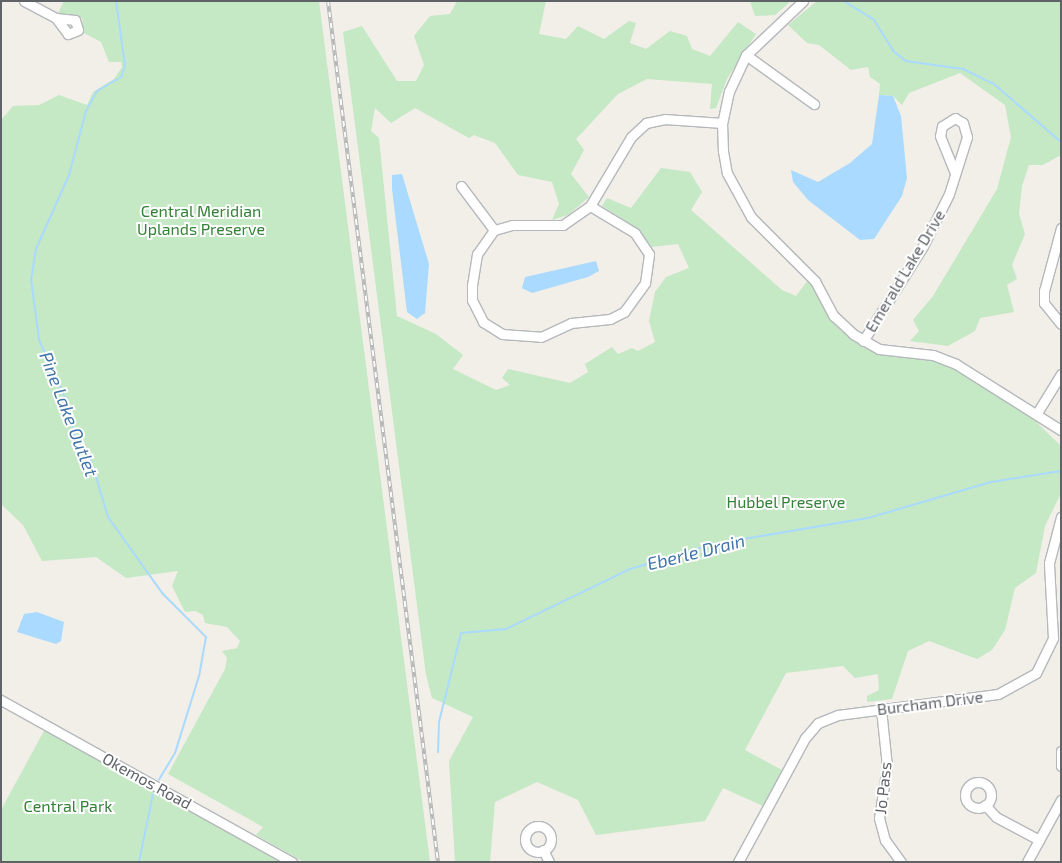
<!DOCTYPE html>
<style>
body{margin:0}
#map{position:relative;width:1062px;height:863px;overflow:hidden;background:#f1efe8;font-family:"Exo 2",sans-serif}
div>[style]{position:absolute}
[style*='--x']{left:calc(var(--x)*1px);top:calc(var(--y)*1px);width:calc(var(--w)*1px);rotate:calc(var(--a)*1deg)}
.green>*{inset:0;background:#c5e8c5}
.water>*{inset:0;background:#aadaff}
.stream>*{height:2px;margin:-1px;padding:0 1px;transform-origin:1px;border-radius:1px;background:#aadaff}
.roads{filter:drop-shadow(1px 0 #b5b8bc) drop-shadow(-1px 0 #b5b8bc) drop-shadow(0 1px #b5b8bc) drop-shadow(0 -1px #b5b8bc)}
.minor>*{height:9px;margin:-4.5px;padding:0 4.5px;transform-origin:4.5px;border-radius:4.5px;background:#fff}
.minor>.ring{margin:-4.5px;padding:0;box-sizing:content-box;background:none;border:9px solid #fff;border-radius:50%}
.rail>*{height:4px;margin-top:-2px;transform-origin:0;background:repeating-linear-gradient(90deg,#fff 0 5.5px,#b6b7b8 0 11px);box-sizing:border-box;border-block:1px solid #b6b7b8}
span{translate:-50% -50%;white-space:nowrap;text-align:center;line-height:1.15;-webkit-text-stroke:4px #fff;paint-order:stroke}
.park-label{font-size:16px;color:#348238}
.street-label{font-size:16px;color:#5f6368}
.water-label{font-size:18px;color:#4174aa;font-style:italic}
.frame{position:absolute;inset:0;border:2px solid #5f6368;pointer-events:none}
</style>
<div id="map">
<div class="green">
<div style="clip-path:polygon(64px 1px,319px 1px,430px 862px,304px 862px,256px 835px,263px 827px,168px 774px,225px 669px,227px 658px,222px 651px,237px 648px,240px 641px,227px 627px,205px 623px,203px 615px,195px 611px,185px 612px,172px 586px,178px 571px,126px 578px,96px 557px,42px 561px,23px 525px,1px 504px,1px 120px,13px 106px,39px 105px,59px 95px,87px 105px,93px 92px,114px 79px,122px 67px,121px 62px,109px 62px,101px 42px,84px 33px,82px 18px,58px 13px)"></div>
<div style="clip-path:polygon(457px 1px,546px 1px,539px 34px,566px 39px,578px 26px,604px 39px,629px 21px,636px 23px,630px 43px,646px 49px,670px 31px,687px 36px,692px 49px,710px 56px,738px 22px,756px 34px,727px 79px,716px 108px,710px 109px,712px 84px,647px 79px,618px 94px,576px 139px,584px 150px,571px 174px,589px 197px,568px 215px,552px 220px,559px 204px,552px 182px,518px 175px,495px 143px,474px 135px,469px 138px,415px 108px,391px 123px,375px 108px,371px 131px,379px 138px,397px 316px,436px 334px,463px 355px,453px 369px,496px 390px,510px 385px,502px 378px,508px 369px,570px 383px,588px 372px,585px 364px,612px 347px,618px 354px,632px 348px,638px 351px,655px 342px,649px 321px,655px 292px,666px 277px,689px 268px,678px 244px,651px 247px,638px 229px,602px 206px,607px 198px,631px 208px,661px 168px,690px 172px,702px 192px,691px 210px,782px 290px,796px 296px,808px 280px,841px 331px,880px 353px,933px 359px,957px 369px,1023px 409px,1061px 446px,1061px 493px,1045px 526px,1036px 573px,1015px 588px,1005px 630px,992px 650px,977px 659px,929px 641px,908px 651px,892px 699px,867px 702px,867px 696px,879px 690px,878px 674px,855px 678px,843px 666px,786px 673px,745px 750px,782px 770px,763px 806px,723px 788px,705px 821px,596px 835px,578px 800px,537px 782px,495px 802px,490px 862px,455px 862px,449px 761px,473px 717px,432px 698px,426px 675px,343px 32px,362px 26px,397px 81px,416px 81px,424px 65px,414px 36px,430px 16px,450px 14px)"></div>
<div style="clip-path:polygon(750px 1px,791px 1px,775px 15px,755px 16px)"></div>
<div style="clip-path:polygon(817px 1px,1061px 1px,1061px 155px,1043px 165px,1029px 165px,1022px 186px,1019px 214px,1025px 234px,1012px 265px,1017px 279px,1007px 285px,1014px 312px,980px 318px,975px 331px,948px 346px,910px 341px,919px 331px,913px 320px,933px 296px,997px 189px,1011px 137px,1005px 105px,960px 73px,909px 93px,902px 105px,893px 96px,879px 95px,880px 84px,870px 77px,868px 67px,851px 70px,819px 45px,807px 43px,788px 25px)"></div>
<div style="clip-path:polygon(45px 729px,286px 862px,1px 862px,1px 810px)"></div>
</div>
<div class="water">
<div style="clip-path:polygon(879px 95px,893px 96px,901px 116px,907px 178px,902px 196px,874px 239px,860px 240px,808px 200px,793px 182px,791px 170px,818px 182px,850px 163px,872px 144px)"></div>
<div style="clip-path:polygon(402px 174px,429px 264px,425px 313px,417px 319px,407px 312px,392px 189px,392px 175px)"></div>
<div style="clip-path:polygon(596px 261px,599px 271px,588px 277px,532px 293px,522px 288px,525px 277px)"></div>
<div style="clip-path:polygon(37px 612px,64px 622px,61px 641px,56px 644px,17px 632px,24px 614px)"></div>
</div>
<div class="stream">
<div style="--x:116;--y:1;--w:66;--a:82.1"></div>
<div style="--x:125;--y:66;--w:12;--a:110"></div>
<div style="--x:121;--y:77;--w:28;--a:150"></div>
<div style="--x:97;--y:91;--w:23;--a:119"></div>
<div style="--x:86;--y:111;--w:66;--a:104.9"></div>
<div style="--x:69;--y:175;--w:81;--a:114"></div>
<div style="--x:36;--y:249;--w:30;--a:99"></div>
<div style="--x:31;--y:279;--w:62;--a:82.5"></div>
<div style="--x:39;--y:340;--w:64;--a:65.9"></div>
<div style="--x:65;--y:398;--w:42;--a:76.3"></div>
<div style="--x:75;--y:439;--w:23;--a:50"></div>
<div style="--x:90;--y:457;--w:63;--a:73.3"></div>
<div style="--x:108;--y:517;--w:95;--a:54.5"></div>
<div style="--x:163;--y:594;--w:61;--a:45"></div>
<div style="--x:206;--y:637;--w:40;--a:100"></div>
<div style="--x:199;--y:676;--w:81;--a:107.3"></div>
<div style="--x:175;--y:753;--w:31;--a:121"></div>
<div style="--x:844;--y:1;--w:36;--a:32"></div>
<div style="--x:874;--y:20;--w:36;--a:58"></div>
<div style="--x:893;--y:51;--w:16;--a:38"></div>
<div style="--x:906;--y:61;--w:58;--a:8"></div>
<div style="--x:963;--y:69;--w:34;--a:26"></div>
<div style="--x:994;--y:84;--w:89;--a:40.9"></div>
<div style="--x:438;--y:752;--w:30;--a:-88"></div>
<div style="--x:439;--y:722;--w:92;--a:-76.1"></div>
<div style="--x:461;--y:633;--w:45;--a:-5.1"></div>
<div style="--x:506;--y:629;--w:138;--a:-25.8"></div>
<div style="--x:630;--y:569;--w:88;--a:-16.6"></div>
<div style="--x:714;--y:544;--w:156;--a:-9.6"></div>
<div style="--x:868;--y:518;--w:128;--a:-16.3"></div>
<div style="--x:991;--y:482;--w:71;--a:-8.9"></div>
<div style="--x:139;--y:862;--w:69;--a:-78.4"></div>
</div>
<div class="roads">
<div class="minor">
<div style="--x:24;--y:1;--w:36;--a:28"></div>
<div style="--x:56;--y:18;--w:19;--a:6"></div>
<div style="--x:75;--y:20;--w:10;--a:73"></div>
<div style="--x:78;--y:30;--w:11;--a:158"></div>
<div style="--x:68;--y:34;--w:20;--a:-127"></div>
<div style="--x:803;--y:1;--w:79;--a:136.5"></div>
<div style="--x:746;--y:55;--w:40;--a:115"></div>
<div style="--x:729;--y:91;--w:33;--a:102"></div>
<div style="--x:722;--y:123;--w:28;--a:88"></div>
<div style="--x:723;--y:151;--w:22;--a:80"></div>
<div style="--x:727;--y:173;--w:50;--a:61.4"></div>
<div style="--x:751;--y:217;--w:91;--a:45"></div>
<div style="--x:815;--y:281;--w:40;--a:62"></div>
<div style="--x:834;--y:316;--w:26;--a:43"></div>
<div style="--x:853;--y:334;--w:30;--a:30"></div>
<div style="--x:879;--y:349;--w:54;--a:6.3"></div>
<div style="--x:933;--y:355;--w:25;--a:21"></div>
<div style="--x:956;--y:364;--w:124;--a:32.2"></div>
<div style="--x:746;--y:55;--w:84;--a:35.8"></div>
<div style="--x:461;--y:186;--w:55;--a:53.1"></div>
<div style="--x:590;--y:206;--w:33;--a:145"></div>
<div style="--x:563;--y:225;--w:51;--a:180"></div>
<div style="--x:512;--y:225;--w:19;--a:164"></div>
<div style="--x:494;--y:230;--w:29;--a:125"></div>
<div style="--x:477;--y:254;--w:31;--a:99"></div>
<div style="--x:472;--y:285;--w:15;--a:90"></div>
<div style="--x:472;--y:300;--w:25;--a:63"></div>
<div style="--x:483;--y:322;--w:22;--a:32"></div>
<div style="--x:502;--y:334;--w:39;--a:4"></div>
<div style="--x:541;--y:337;--w:33;--a:-25"></div>
<div style="--x:571;--y:323;--w:39;--a:-6"></div>
<div style="--x:610;--y:319;--w:16;--a:-27"></div>
<div style="--x:624;--y:312;--w:36;--a:-54"></div>
<div style="--x:645;--y:283;--w:29;--a:-82"></div>
<div style="--x:649;--y:254;--w:25;--a:-124"></div>
<div style="--x:635;--y:233;--w:52;--a:-149"></div>
<div style="--x:590;--y:206;--w:80;--a:-59.3"></div>
<div style="--x:631;--y:137;--w:21;--a:-43"></div>
<div style="--x:646;--y:123;--w:19;--a:-12"></div>
<div style="--x:665;--y:119;--w:57;--a:4"></div>
<div style="--x:1061;--y:228;--w:65;--a:105.1"></div>
<div style="--x:1044;--y:291;--w:12;--a:90"></div>
<div style="--x:1044;--y:303;--w:27;--a:51"></div>
<div style="--x:863;--y:341;--w:112;--a:-57.7"></div>
<div style="--x:923;--y:246;--w:58;--a:-63.4"></div>
<div style="--x:949;--y:194;--w:60;--a:-72.5"></div>
<div style="--x:967;--y:137;--w:15;--a:-106"></div>
<div style="--x:963;--y:123;--w:9;--a:-148"></div>
<div style="--x:955;--y:118;--w:15;--a:148"></div>
<div style="--x:942;--y:126;--w:10;--a:101"></div>
<div style="--x:940;--y:136;--w:40;--a:68"></div>
<div style="--x:1037;--y:413;--w:46;--a:-58.4"></div>
<div style="--x:1;--y:700;--w:333;--a:29.1"></div>
<div style="--x:881;--y:709;--w:57;--a:84"></div>
<div style="--x:887;--y:766;--w:53;--a:98.7"></div>
<div style="--x:879;--y:818;--w:23;--a:75"></div>
<div style="--x:885;--y:840;--w:27;--a:54"></div>
<div style="--x:1061;--y:751;--w:15;--a:90"></div>
<div class="ring" style="left:965px;top:782px;width:17px;height:17px"></div>
<div style="--x:985;--y:805;--w:16;--a:47"></div>
<div style="--x:996;--y:817;--w:49;--a:28.1"></div>
<div class="ring" style="left:525px;top:826px;width:17px;height:17px"></div>
<div style="--x:543;--y:850;--w:13;--a:63"></div>
<div style="--x:738;--y:862;--w:141;--a:-61.6"></div>
<div style="--x:805;--y:738;--w:20;--a:-49"></div>
<div style="--x:818;--y:723;--w:22;--a:-22"></div>
<div style="--x:838;--y:715;--w:161;--a:-7.5"></div>
<div style="--x:998;--y:694;--w:43;--a:-28.9"></div>
<div style="--x:1036;--y:673;--w:39;--a:-64"></div>
<div style="--x:1053;--y:638;--w:75;--a:-93.1"></div>
<div style="--x:1049;--y:563;--w:48;--a:-75.4"></div>
<div style="--x:1027;--y:862;--w:71;--a:-61.3"></div>
</div>
</div>
<div class="rail">
<div style="--x:328;--y:1;--w:868;--a:82.72"></div>
</div>
<div class="park-label">
<span style="left:201px;top:220px">Central Meridian<br>Uplands Preserve</span>
<span style="left:786px;top:502px">Hubbel Preserve</span>
<span style="left:68px;top:806px">Central Park</span>
</div>
<div class="street-label">
<span style="left:905px;top:271px;rotate:-59deg">Emerald Lake Drive</span>
<span style="left:930px;top:703px;rotate:-7deg">Burcham Drive</span>
<span style="left:147px;top:781px;rotate:29deg">Okemos Road</span>
<span style="left:883px;top:788px;rotate:-84deg">Jo Pass</span>
</div>
<div class="water-label">
<span style="left:69px;top:414px;rotate:69deg">Pine Lake Outlet</span>
<span style="left:696px;top:552px;rotate:-14deg">Eberle Drain</span>
</div>
<div class="frame"></div>
</div>
